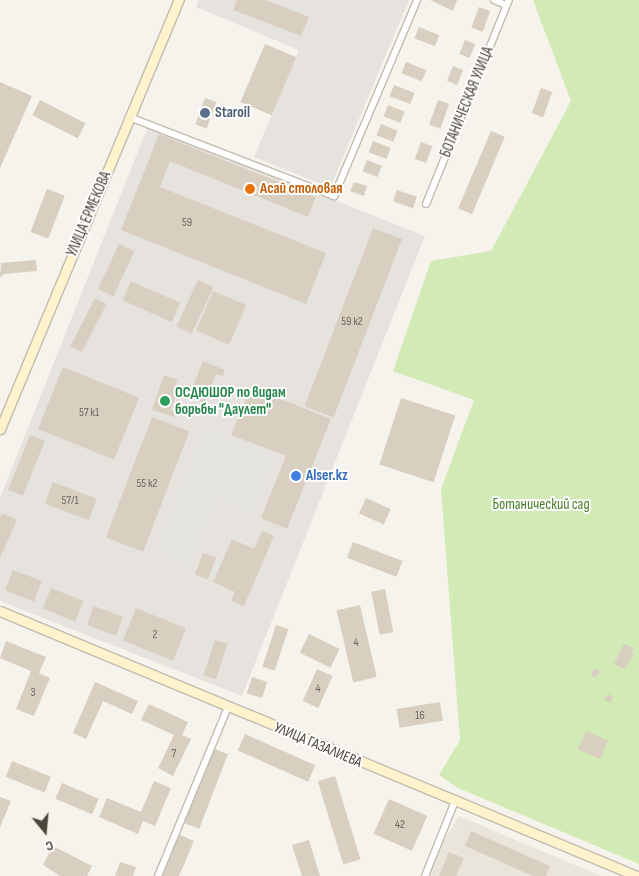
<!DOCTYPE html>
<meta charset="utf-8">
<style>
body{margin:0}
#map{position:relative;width:639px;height:876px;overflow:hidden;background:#f6f3ec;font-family:"Sofia Sans Condensed",sans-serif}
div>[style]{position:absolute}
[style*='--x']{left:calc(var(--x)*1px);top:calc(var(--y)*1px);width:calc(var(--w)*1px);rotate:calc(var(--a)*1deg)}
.residential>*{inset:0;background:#eae5da}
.industrial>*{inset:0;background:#e6e2dd}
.green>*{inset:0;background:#d2eab5}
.parking>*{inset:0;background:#e5e3e0}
.building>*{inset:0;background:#d8cfc1;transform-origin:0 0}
.roads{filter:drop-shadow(1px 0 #c2bbae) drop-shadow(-1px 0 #c2bbae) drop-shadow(0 1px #c2bbae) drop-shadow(0 -1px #c2bbae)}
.street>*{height:6px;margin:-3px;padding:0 3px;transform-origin:3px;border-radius:3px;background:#fff}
.secondary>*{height:9px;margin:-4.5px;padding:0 4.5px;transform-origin:4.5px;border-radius:4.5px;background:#fff3cd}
.dots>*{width:14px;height:14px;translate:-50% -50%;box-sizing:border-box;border:2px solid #fff;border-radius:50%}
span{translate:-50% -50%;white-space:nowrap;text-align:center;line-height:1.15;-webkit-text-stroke:4px #fff;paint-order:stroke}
.number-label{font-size:12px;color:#6e675b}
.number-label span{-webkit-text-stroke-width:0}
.street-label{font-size:15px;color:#4b4439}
.service-label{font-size:15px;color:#4e5e75;font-weight:700}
.left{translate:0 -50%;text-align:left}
.food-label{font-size:15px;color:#c56008;font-weight:700}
.leisure-label{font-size:15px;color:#27864d;font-weight:700}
.shop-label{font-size:15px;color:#366cbe;font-weight:700}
.park-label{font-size:15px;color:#4a7f2a}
.north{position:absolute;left:20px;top:806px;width:50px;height:50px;-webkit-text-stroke:4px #fff;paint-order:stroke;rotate:163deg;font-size:14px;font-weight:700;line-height:20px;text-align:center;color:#4b4439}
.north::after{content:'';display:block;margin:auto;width:18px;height:22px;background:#4b4439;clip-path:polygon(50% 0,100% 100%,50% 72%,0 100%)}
</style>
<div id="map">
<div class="residential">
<div style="clip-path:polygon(459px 816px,601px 876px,420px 876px)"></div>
</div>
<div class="industrial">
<div style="clip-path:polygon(199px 0,409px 0,330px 188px,254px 157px,299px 50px,196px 7px)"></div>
<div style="clip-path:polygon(148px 126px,425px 236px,242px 696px,0 601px,0 498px)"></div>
</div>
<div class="green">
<div style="clip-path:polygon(533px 0,639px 0,639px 864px,458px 788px,439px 775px,460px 740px,441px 489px,474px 400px,393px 371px,431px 261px,491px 251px,571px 101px)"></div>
</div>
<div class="parking">
<div style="clip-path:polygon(204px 426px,278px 456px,255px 515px,219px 500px,192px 568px,153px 552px)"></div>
</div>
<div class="building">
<div style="clip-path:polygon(237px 0,266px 0,309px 17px,301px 36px,233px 10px)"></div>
<div style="clip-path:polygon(430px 0,457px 0,453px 11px)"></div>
<div style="left:479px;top:7px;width:12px;height:22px;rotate:20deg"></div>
<div style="left:419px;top:27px;width:22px;height:12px;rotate:22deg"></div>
<div style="left:465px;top:40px;width:11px;height:15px;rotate:22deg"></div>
<div style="left:265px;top:44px;width:34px;height:63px;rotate:23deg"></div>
<div style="left:406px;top:62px;width:22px;height:12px;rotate:22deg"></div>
<div style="left:453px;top:66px;width:11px;height:16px;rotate:22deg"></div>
<div style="clip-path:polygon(0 82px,32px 96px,0 168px)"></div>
<div style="left:394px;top:85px;width:22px;height:12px;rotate:21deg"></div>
<div style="left:541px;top:88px;width:12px;height:27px;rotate:20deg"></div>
<div style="left:205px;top:98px;width:12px;height:28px;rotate:20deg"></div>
<div style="left:40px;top:100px;width:51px;height:17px;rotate:27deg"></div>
<div style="left:438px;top:100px;width:12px;height:26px;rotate:20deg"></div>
<div style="left:388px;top:105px;width:18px;height:12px;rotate:22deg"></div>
<div style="left:381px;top:124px;width:18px;height:12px;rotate:22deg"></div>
<div style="left:491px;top:131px;width:15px;height:84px;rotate:23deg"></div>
<div style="clip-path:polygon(159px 134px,316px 197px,308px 217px,170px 161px,160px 187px,326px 253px,306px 304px,121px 230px)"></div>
<div style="left:373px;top:141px;width:19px;height:12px;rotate:21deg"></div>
<div style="left:421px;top:142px;width:12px;height:18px;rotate:20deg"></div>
<div style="left:367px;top:160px;width:16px;height:12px;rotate:22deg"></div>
<div style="clip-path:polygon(354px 182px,367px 186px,364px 196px,350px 191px)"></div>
<div style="left:47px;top:189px;width:19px;height:46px;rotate:21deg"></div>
<div style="left:397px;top:190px;width:21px;height:12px;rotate:19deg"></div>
<div style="left:373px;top:228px;width:31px;height:191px;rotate:21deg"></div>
<div style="left:119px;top:244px;width:17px;height:50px;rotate:25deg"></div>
<div style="clip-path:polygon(36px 260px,37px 271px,4px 274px,0 278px,1px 263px)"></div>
<div style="left:198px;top:280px;width:17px;height:51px;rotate:25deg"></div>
<div style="left:131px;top:281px;width:54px;height:21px;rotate:24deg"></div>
<div style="left:213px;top:291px;width:36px;height:43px;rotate:23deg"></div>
<div style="left:95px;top:298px;width:13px;height:54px;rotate:27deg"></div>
<div style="clip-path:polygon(203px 361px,225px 370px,223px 376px,216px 374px,204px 403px,177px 393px,171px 410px,176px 412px,174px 417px,152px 410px,164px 375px,178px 380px,175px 386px,186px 390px,188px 384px,193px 386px)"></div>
<div style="left:63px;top:367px;width:82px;height:67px;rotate:22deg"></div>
<div style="clip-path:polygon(251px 387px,331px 419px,287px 529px,261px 518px,286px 456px,231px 435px)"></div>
<div style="left:401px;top:398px;width:57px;height:70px;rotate:18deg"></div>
<div style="left:152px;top:417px;width:40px;height:129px;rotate:21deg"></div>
<div style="left:30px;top:435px;width:16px;height:59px;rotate:22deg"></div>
<div style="left:53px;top:482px;width:47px;height:23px;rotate:21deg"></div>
<div style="left:366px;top:498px;width:27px;height:17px;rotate:24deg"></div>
<div style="clip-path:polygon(2px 513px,17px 520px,0 558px,0 518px)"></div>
<div style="clip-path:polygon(262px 531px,274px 536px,244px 606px,231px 601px,235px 592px,213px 582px,232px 539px,254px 549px)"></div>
<div style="left:353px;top:542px;width:53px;height:17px;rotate:21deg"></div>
<div style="left:203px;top:553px;width:14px;height:23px;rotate:21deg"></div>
<div style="left:13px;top:570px;width:31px;height:22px;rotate:21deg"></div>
<div style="left:51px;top:588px;width:35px;height:22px;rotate:22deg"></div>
<div style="left:385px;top:589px;width:44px;height:14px;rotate:79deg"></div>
<div style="left:360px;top:605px;width:74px;height:24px;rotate:77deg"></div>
<div style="left:94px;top:606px;width:31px;height:20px;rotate:21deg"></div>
<div style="left:136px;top:608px;width:54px;height:35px;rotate:22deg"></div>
<div style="left:276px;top:625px;width:13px;height:44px;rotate:18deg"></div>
<div style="left:309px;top:634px;width:34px;height:21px;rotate:26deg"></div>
<div style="left:215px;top:640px;width:13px;height:37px;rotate:18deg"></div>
<div style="clip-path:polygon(6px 641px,46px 657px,39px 673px,50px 678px,34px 716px,16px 709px,31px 671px,0 658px)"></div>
<div style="clip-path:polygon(624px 644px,634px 648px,631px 654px,634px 655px,624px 669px,614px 664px)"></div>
<div style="left:595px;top:668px;width:6px;height:8px;rotate:31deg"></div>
<div style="left:317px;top:669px;width:17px;height:35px;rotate:24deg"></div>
<div style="left:252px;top:677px;width:16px;height:17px;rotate:18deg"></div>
<div style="clip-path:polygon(95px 682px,138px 701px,132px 714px,103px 701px,86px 739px,73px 733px)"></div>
<div style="clip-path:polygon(608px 694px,613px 697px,610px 703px,604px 700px)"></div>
<div style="left:440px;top:702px;width:19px;height:44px;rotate:81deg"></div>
<div style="clip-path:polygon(149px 704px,188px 722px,182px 735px,191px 739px,173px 776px,158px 768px,174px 735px,141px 720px)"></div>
<div style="left:586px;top:731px;width:24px;height:20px;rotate:24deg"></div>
<div style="left:245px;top:734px;width:77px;height:18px;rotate:24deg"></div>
<div style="left:212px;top:748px;width:17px;height:80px;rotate:21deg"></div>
<div style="left:12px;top:761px;width:42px;height:17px;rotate:22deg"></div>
<div style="left:335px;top:776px;width:87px;height:18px;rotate:73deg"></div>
<div style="clip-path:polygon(154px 781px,171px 788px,155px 826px,143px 821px,138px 834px,99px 817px,107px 798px,141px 812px)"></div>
<div style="left:62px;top:783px;width:40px;height:17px;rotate:23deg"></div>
<div style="clip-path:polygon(0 797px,11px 801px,0 827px)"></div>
<div style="left:389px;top:799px;width:42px;height:38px;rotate:24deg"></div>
<div style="clip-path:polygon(471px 831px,550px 866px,546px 876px,533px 876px,465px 846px)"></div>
<div style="clip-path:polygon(178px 834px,194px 841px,179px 876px,160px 876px)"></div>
<div style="clip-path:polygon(309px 840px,320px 876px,302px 876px,292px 845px)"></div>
<div style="clip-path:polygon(53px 846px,92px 866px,87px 876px,60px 876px,43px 865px)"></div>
<div style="clip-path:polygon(449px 852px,464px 858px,456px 876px,439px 876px)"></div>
<div style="clip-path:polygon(120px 862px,136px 867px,133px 876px,115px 876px)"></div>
</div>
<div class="roads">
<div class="street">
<div style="--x:494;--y:0;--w:13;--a:23"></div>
<div style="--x:129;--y:117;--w:220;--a:21.1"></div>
<div style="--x:334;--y:196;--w:213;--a:-67"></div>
<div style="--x:426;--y:204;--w:220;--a:-67.9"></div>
<div style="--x:158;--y:876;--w:183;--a:-67.5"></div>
<div style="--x:425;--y:876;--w:83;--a:-68.1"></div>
</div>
<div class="secondary">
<div style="--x:0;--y:429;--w:465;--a:-67.4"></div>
<div style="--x:0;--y:611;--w:690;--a:22.59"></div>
</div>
</div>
<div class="dots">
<div style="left:205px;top:113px;background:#5c6f8a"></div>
<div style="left:250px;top:189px;background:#e8710a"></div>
<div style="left:165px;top:401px;background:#2e9e5b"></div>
<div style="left:296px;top:476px;background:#3f7fe0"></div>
</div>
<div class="number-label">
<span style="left:187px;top:223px">59</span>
<span style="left:352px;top:322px">59 к2</span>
<span style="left:89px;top:413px">57 к1</span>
<span style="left:147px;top:484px">55 к2</span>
<span style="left:70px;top:501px">57/1</span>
<span style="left:155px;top:635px">2</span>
<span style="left:356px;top:643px">4</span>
<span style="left:318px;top:689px">4</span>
<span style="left:33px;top:693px">3</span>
<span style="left:420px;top:716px">16</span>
<span style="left:174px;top:754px">7</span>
<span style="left:400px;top:825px">42</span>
</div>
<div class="street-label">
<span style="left:467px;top:102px;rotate:-68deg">БОТАНИЧЕСКАЯ УЛИЦА</span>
<span style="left:89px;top:214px;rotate:-67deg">УЛИЦА ЕРМЕКОВА</span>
<span style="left:318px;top:745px;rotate:23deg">УЛИЦА ГАЗАЛИЕВА</span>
</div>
<div class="service-label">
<span class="left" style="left:215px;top:113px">Staroil</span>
</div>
<div class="food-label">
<span class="left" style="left:260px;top:189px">Асай столовая</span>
</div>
<div class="leisure-label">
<span class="left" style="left:175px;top:401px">ОСДЮШОР по видам<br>борьбы "Даулет"</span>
</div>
<div class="shop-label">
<span class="left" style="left:306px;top:476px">Alser.kz</span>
</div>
<div class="park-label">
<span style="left:541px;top:505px">Ботанический сад</span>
</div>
<div class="north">С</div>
</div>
